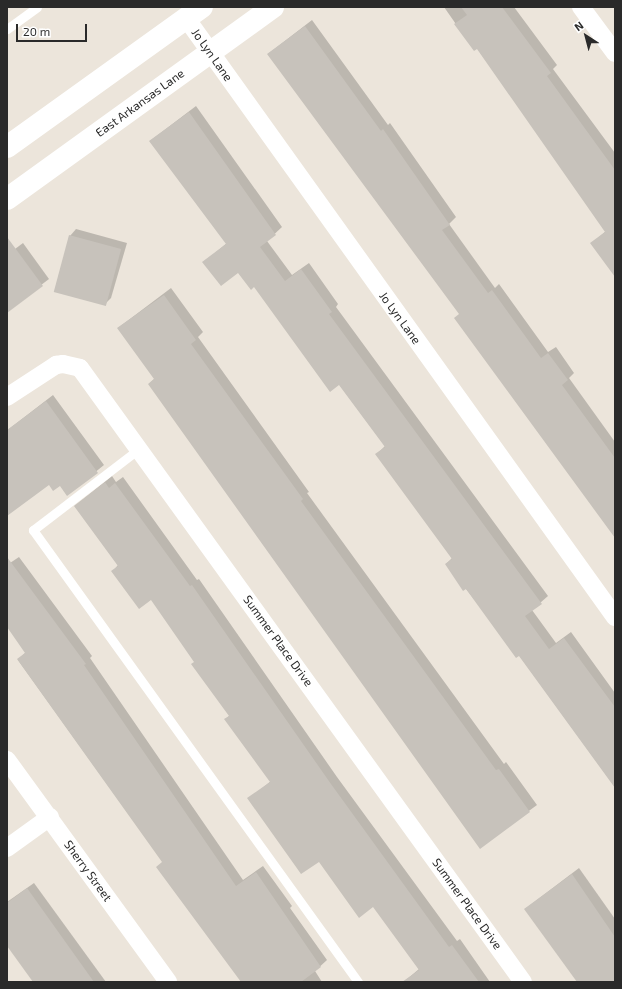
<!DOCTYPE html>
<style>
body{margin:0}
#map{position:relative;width:622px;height:989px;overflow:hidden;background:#ece5db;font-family:"Exo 2",sans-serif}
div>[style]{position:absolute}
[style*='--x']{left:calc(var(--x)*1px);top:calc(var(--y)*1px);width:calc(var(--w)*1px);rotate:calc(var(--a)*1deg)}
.shadow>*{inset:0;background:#0003}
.building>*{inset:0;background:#c7c2bb;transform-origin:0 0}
.service>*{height:9px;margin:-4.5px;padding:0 4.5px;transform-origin:4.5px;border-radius:4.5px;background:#fff}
.minor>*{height:18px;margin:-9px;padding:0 9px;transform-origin:9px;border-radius:9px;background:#fff}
.secondary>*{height:22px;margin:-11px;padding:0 11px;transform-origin:11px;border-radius:11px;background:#fff}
span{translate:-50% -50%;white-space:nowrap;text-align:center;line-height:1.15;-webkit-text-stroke:3px #fff;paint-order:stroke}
.street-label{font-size:12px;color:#2a2a2a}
.frame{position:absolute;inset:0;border:8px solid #2a2a2a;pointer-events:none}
.north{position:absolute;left:566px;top:16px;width:40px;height:40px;-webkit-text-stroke:3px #fff;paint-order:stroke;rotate:324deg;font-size:11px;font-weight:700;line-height:16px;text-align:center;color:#2a2a2a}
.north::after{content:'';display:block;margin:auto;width:14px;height:18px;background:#2a2a2a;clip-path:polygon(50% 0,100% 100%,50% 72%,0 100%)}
.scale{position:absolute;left:16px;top:24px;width:71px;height:18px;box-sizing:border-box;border:2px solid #2a2a2a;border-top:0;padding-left:5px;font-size:12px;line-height:14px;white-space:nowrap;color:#2a2a2a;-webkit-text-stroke:3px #fff;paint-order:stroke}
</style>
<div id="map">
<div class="shadow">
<div style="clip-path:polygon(444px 7px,514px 7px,557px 65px,553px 69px,615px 153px,615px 265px,592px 243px,606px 231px,477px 48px,474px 50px)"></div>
<div style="clip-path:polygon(312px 20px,388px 125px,390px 123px,456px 217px,449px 224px,495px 288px,499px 284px,548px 352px,556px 347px,574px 373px,569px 378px,615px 442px,615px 536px,460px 314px,268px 54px)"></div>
<div style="clip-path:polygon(196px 106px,282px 227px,267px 241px,292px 275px,309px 263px,338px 304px,336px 307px,548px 596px,532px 610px,556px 643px,571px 632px,615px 693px,615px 787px,519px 655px,446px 564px,452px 558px,377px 454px,385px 446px,339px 384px,254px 286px,239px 272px,204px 262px,227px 243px,150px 141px)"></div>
<div style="clip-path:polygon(76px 229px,127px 243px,111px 298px,104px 305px,70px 236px)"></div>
<div style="clip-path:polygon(23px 243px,49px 279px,7px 311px,7px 255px)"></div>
<div style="clip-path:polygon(171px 288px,203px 332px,198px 337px,309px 492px,307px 493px,504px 764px,506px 762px,537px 805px,480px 847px,149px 384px,155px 378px,118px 328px)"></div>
<div style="clip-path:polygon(53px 395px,104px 465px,67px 495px,60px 485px,49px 484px,7px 514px,9px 429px)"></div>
<div style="clip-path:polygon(112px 476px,116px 482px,123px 477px,197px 580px,199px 579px,337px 777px,457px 941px,460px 939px,490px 982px,408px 982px,406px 980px,419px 969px,374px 906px,249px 799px,271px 781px,226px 719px,230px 715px,152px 598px,113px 571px,118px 565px,75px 506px)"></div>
<div style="clip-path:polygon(19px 557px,92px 656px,90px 658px,243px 880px,263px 866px,292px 906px,290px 908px,327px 960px,315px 971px,322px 982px,243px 982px,163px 862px,18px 660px,26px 652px,7px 625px,7px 565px)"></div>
<div style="clip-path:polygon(579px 868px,615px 919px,615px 982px,578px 982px,525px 909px)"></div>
<div style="clip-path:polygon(34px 883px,106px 982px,34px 982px,7px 944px,7px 902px)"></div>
</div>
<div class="building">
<div style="clip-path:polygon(461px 7px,502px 7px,551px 73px,547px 76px,615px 170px,615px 277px,590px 243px,605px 232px,477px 49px,474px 51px,454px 24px,467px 15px)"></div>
<div style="clip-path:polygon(305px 26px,381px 131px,383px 129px,450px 225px,442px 230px,488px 293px,492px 290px,541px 358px,548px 353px,568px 380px,562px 385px,615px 458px,615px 538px,454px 318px,459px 314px,267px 54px)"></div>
<div style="clip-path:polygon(189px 112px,276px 235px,260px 247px,285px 281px,301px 269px,332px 312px,329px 314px,542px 604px,525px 616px,549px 649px,564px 638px,615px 707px,615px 788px,519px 656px,516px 658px,466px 589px,463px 591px,445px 564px,452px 559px,375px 454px,385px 447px,339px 385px,330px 392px,254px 287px,251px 290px,238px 273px,221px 286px,202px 262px,226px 244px,149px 141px)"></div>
<div style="left:69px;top:235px;width:54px;height:59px;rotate:15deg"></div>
<div style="clip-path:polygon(7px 237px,43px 286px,7px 313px)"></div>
<div style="clip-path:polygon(164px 295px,196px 340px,191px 344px,303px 499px,301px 501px,496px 770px,499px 769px,530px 812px,480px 849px,148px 384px,154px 379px,117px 328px)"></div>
<div style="clip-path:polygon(46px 401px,98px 473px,67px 496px,60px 486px,53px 491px,49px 485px,7px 516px,7px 430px)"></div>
<div style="clip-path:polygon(105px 482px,109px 488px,115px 483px,190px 586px,192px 585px,331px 784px,449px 947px,452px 945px,479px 982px,402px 982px,419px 970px,373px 907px,359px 918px,319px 862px,301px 874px,247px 798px,270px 782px,224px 719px,229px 716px,191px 664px,194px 662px,151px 600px,139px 609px,111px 571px,118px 566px,74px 506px)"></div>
<div style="clip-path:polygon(7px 557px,86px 664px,84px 665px,236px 886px,256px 872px,321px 967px,301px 982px,241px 982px,156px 867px,162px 862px,17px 659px,25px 653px,7px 627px)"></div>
<div style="clip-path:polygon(572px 874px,615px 937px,615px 982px,577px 982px,524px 909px)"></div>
<div style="clip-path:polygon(27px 888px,94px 982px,33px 982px,7px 946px,7px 903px)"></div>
</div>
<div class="service">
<div style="--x:7;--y:29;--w:37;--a:-36"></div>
<div style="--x:140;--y:448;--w:135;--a:142.5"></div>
<div style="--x:33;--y:530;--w:557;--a:54.28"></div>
</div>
<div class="minor">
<div style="--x:581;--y:7;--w:57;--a:53.5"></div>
<div style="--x:186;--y:18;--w:737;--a:54.39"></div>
<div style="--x:7;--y:397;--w:59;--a:-33.1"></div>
<div style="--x:56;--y:365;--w:7;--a:-8"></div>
<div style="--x:63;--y:364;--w:17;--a:13"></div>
<div style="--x:80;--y:368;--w:757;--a:54.19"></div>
<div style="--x:7;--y:760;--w:274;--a:54"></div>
<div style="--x:7;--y:848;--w:53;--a:-35.8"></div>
</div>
<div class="secondary">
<div style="--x:7;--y:147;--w:240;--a:-35.7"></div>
<div style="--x:7;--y:199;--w:328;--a:-35.8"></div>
</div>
<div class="street-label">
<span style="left:212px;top:55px;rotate:55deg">Jo Lyn Lane</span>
<span style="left:140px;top:103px;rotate:-36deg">East Arkansas Lane</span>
<span style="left:400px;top:318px;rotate:54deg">Jo Lyn Lane</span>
<span style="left:278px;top:641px;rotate:54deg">Summer Place Drive</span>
<span style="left:88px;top:871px;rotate:54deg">Sherry Street</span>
<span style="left:467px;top:904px;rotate:54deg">Summer Place Drive</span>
</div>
<div class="frame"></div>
<div class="north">N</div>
<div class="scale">20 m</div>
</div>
